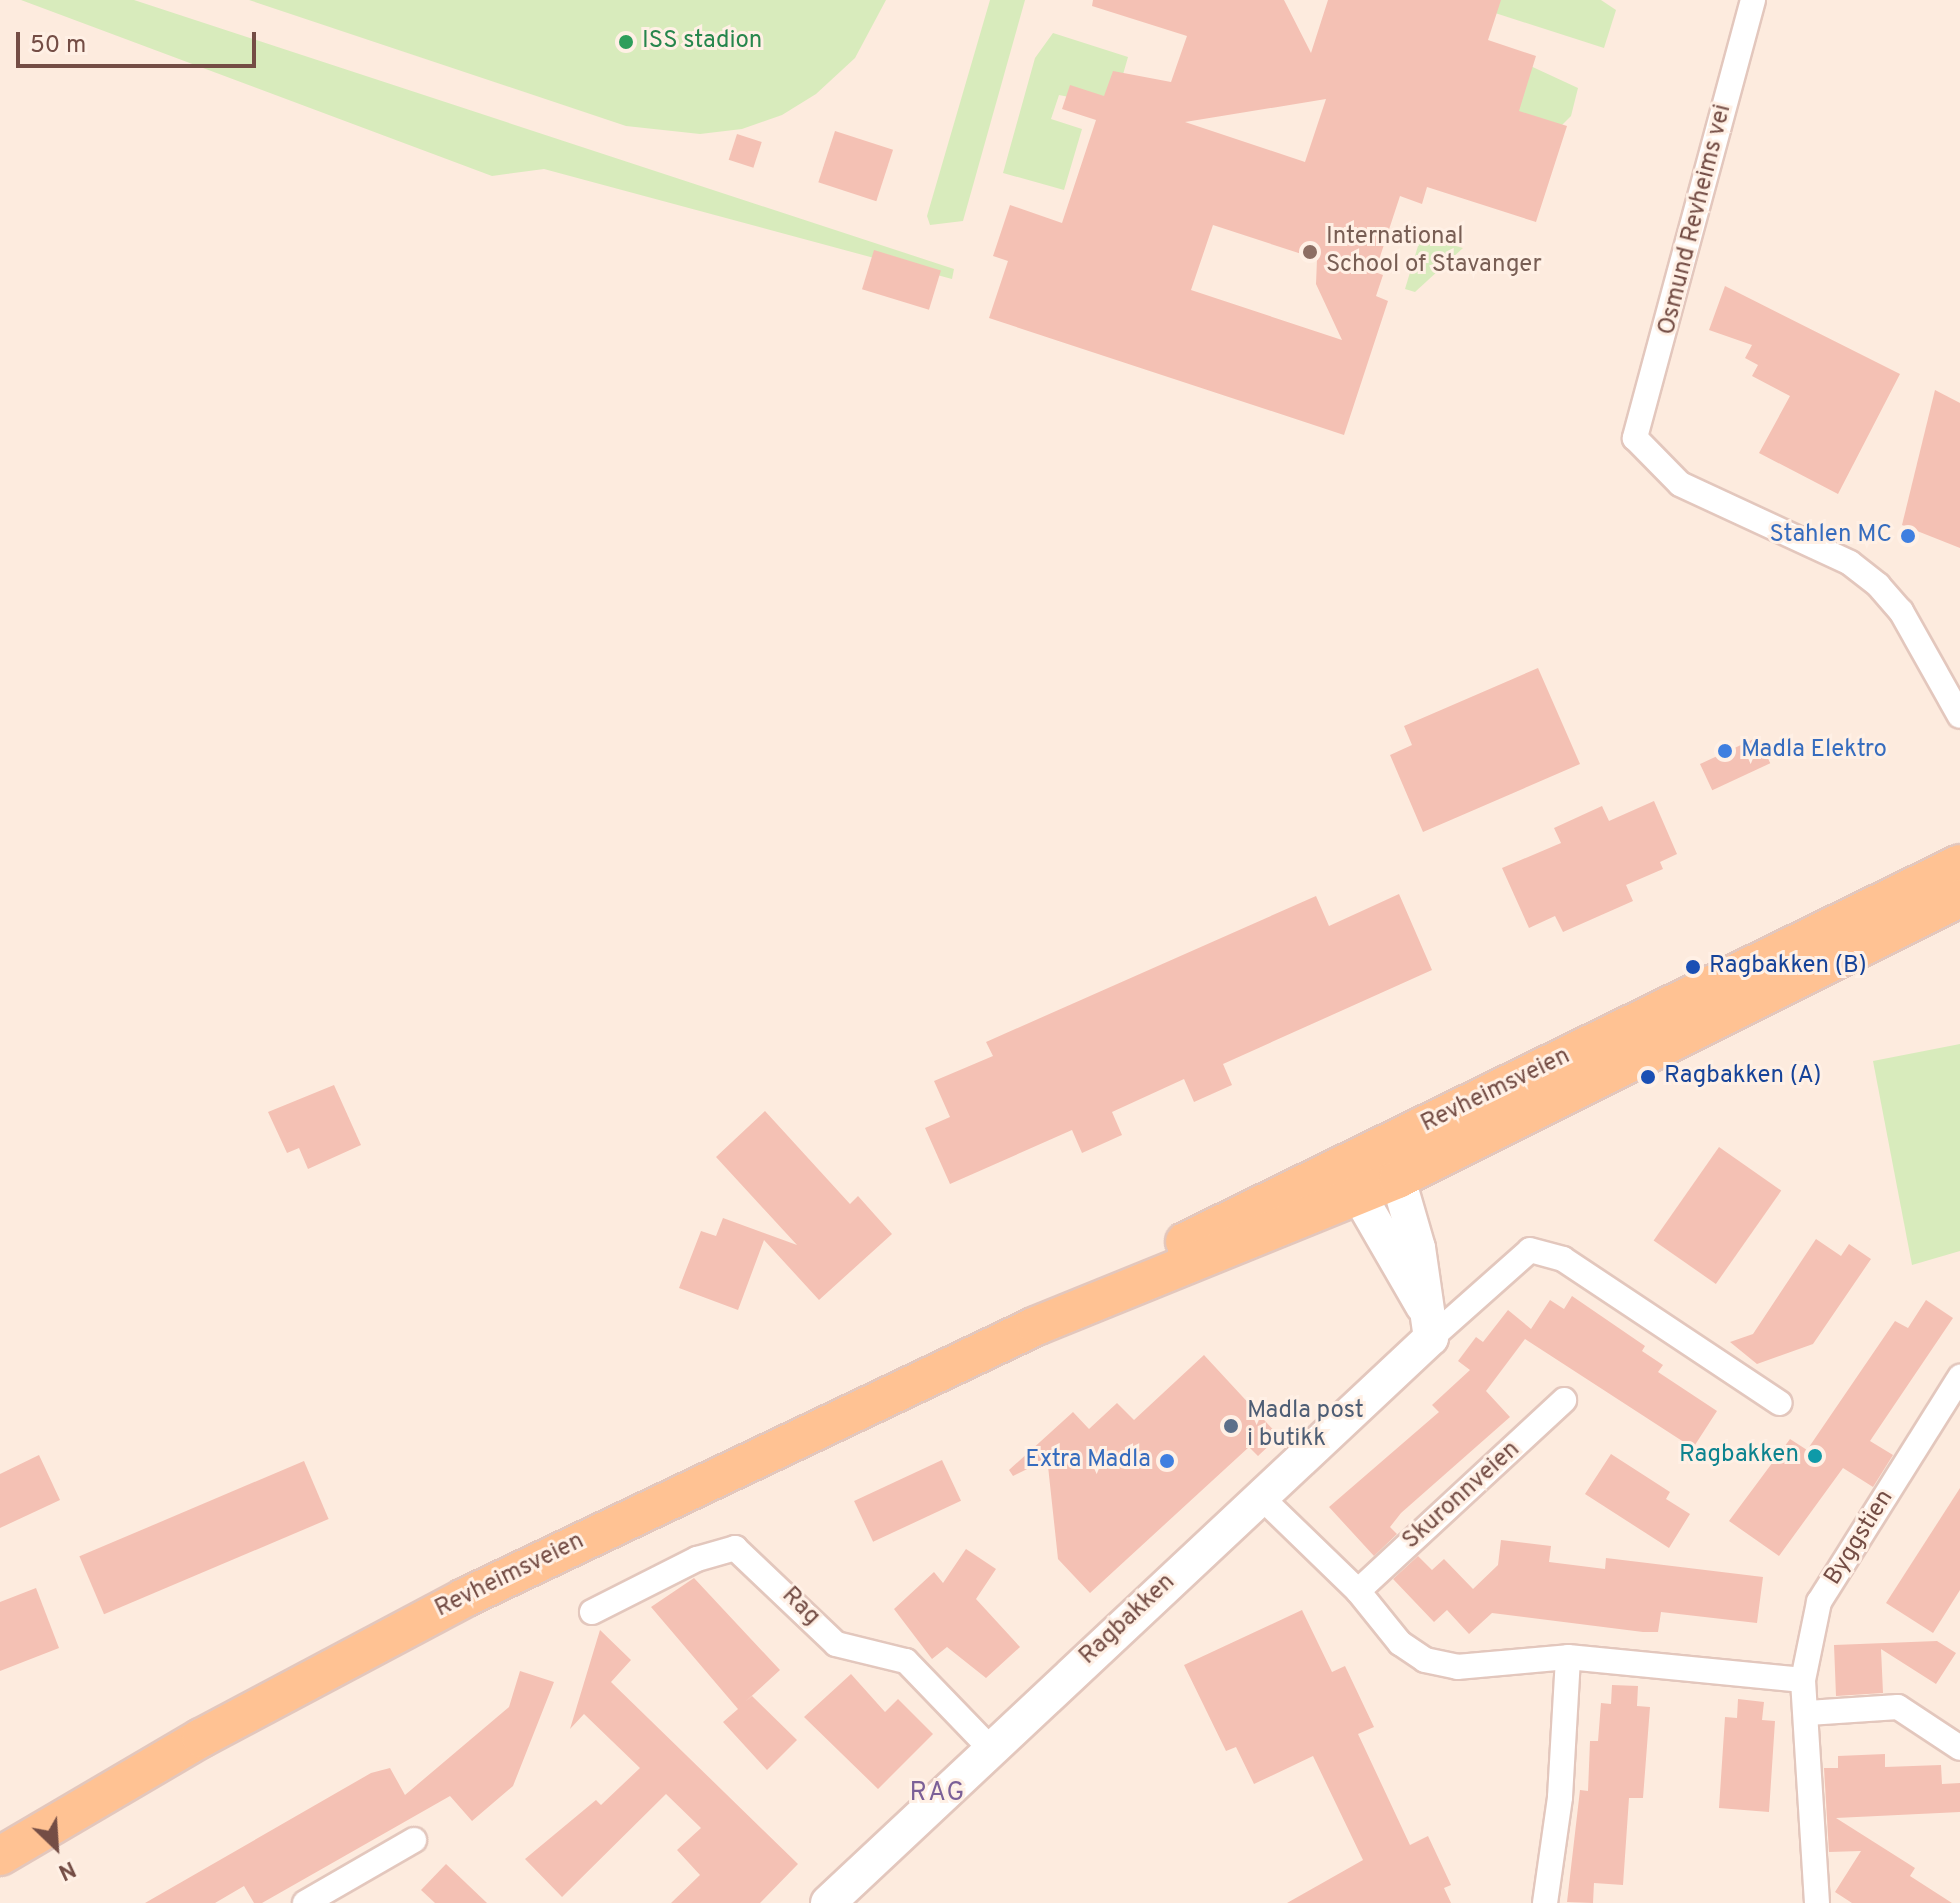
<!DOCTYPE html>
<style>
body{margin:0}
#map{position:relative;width:1960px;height:1903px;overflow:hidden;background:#fdebde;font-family:Overpass,sans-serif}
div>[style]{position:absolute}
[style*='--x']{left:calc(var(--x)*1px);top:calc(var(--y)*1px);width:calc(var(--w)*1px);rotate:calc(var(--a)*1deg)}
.green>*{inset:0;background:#d8ebbc}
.building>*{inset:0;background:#f4c1b4;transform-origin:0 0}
.roads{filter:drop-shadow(2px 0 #e3c7bd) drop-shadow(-2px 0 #e3c7bd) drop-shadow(0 2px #e3c7bd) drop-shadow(0 -2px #e3c7bd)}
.street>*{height:24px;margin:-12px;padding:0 12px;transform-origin:12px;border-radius:12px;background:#fff}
.secondary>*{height:34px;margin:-17px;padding:0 17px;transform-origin:17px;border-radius:17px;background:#fff}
.primary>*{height:38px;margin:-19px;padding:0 19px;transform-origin:19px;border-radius:19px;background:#ffc293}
.dots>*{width:22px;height:22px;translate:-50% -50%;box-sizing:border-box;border:4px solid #fff0e5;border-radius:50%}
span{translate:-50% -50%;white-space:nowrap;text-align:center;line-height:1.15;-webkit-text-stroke:6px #fff0e5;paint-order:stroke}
.leisure-label{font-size:24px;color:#27864d}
.left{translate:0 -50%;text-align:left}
.street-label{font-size:24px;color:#744d45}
.education-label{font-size:24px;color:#785e54}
.shop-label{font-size:24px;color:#366cbe}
.right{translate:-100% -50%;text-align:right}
.transit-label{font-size:24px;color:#164399}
.service-label{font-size:24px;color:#4e5e75}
.culture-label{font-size:24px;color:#0d838f}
.neighbourhood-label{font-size:26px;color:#7b6098;letter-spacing:2px}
.north{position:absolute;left:16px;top:1807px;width:80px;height:80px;-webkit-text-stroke:6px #fff0e5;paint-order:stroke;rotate:155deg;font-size:22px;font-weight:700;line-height:32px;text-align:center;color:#744d45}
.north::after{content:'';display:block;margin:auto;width:28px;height:36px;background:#744d45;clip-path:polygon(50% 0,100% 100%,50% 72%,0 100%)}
.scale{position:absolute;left:16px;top:32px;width:240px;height:36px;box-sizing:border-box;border:4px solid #744d45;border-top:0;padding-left:10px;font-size:24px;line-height:28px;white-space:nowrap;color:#744d45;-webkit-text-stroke:6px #fff0e5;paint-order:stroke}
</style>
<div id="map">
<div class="green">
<div style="clip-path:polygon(21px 0,134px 0,954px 269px,952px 279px,544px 169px,492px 176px)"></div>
<div style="clip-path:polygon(249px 0,886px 0,855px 58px,816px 94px,782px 115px,742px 129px,700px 134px,626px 126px)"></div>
<div style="clip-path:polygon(990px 0,1025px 0,963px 221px,930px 225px,927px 216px)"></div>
<div style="clip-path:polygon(1496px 0,1601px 0,1616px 10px,1604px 48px,1492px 12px)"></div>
<div style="clip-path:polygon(1053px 33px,1128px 57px,1114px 106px,1059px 95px,1051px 119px,1082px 129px,1064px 190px,1003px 173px,1035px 58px)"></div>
<div style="clip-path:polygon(1522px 62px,1578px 88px,1571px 116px,1556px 131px,1509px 114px)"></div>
<div style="clip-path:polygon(1421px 236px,1463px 248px,1415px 292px,1405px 289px)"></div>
<div style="clip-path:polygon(1960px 1044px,1960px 1251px,1912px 1265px,1873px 1061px)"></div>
</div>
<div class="building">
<div style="clip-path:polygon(evenodd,1093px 0,1284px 0,1311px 53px,1328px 0,1501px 0,1488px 40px,1536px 56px,1519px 111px,1567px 126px,1536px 222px,1427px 187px,1422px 204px,1400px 196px,1375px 272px,1383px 275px,1376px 296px,1388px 301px,1344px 435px,989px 318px,1008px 261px,993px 256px,1010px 205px,1062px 223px,1096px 120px,1062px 109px,1070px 85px,1104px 96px,1113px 71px,1171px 82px,1187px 36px,1092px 6px,1093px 0,1326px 99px,1305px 162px,1185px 122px,1326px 99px,1093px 0,1213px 225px,1317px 259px,1316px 284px,1342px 340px,1191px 290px,1213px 225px)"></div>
<div style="left:835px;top:131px;width:61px;height:54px;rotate:18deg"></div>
<div style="left:737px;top:134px;width:26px;height:27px;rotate:18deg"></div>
<div style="left:874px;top:250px;width:70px;height:41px;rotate:17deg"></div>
<div style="clip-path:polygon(1725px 286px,1900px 374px,1838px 494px,1759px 453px,1790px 396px,1752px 376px,1758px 365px,1745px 358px,1752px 345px,1709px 330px)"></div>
<div style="clip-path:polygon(1935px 390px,1960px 403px,1960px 548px,1902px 525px)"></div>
<div style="clip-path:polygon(1538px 668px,1580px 764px,1423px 832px,1390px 755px,1412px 745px,1404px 726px)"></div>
<div style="left:1758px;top:737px;width:29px;height:64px;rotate:65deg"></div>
<div style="clip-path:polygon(1654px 801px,1677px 854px,1660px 862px,1663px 869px,1626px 885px,1633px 901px,1563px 932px,1555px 916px,1529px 928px,1502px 868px,1561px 843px,1554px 828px,1602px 806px,1609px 821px)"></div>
<div style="clip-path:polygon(1399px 894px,1432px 970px,1223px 1064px,1232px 1085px,1194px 1102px,1184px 1079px,1112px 1112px,1122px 1135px,1082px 1153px,1072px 1130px,950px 1184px,925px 1128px,950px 1117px,934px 1081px,993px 1056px,986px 1042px,1316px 896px,1329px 926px)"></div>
<div style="clip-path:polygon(334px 1085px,361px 1145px,308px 1169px,299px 1148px,287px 1153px,268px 1112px)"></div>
<div style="clip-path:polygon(765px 1111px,850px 1204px,858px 1196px,892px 1234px,819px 1300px,764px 1240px,738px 1310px,679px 1288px,701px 1231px,716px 1236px,723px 1218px,797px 1245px,716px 1157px)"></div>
<div style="left:1719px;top:1147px;width:76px;height:114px;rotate:35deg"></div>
<div style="clip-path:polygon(1816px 1239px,1841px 1256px,1849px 1244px,1871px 1259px,1813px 1344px,1757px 1364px,1730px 1342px,1753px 1334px)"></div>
<div style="clip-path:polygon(1572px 1296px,1645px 1346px,1642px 1351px,1663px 1365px,1658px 1372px,1717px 1411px,1693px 1448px,1525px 1339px,1486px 1391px,1510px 1417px,1401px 1513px,1390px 1527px,1397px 1534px,1374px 1556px,1329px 1507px,1439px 1412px,1432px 1405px,1470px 1370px,1458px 1361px,1476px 1337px,1483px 1342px,1508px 1310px,1531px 1329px,1550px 1300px,1564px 1309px)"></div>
<div style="clip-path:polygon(1926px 1300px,1953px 1318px,1870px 1441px,1893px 1455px,1873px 1487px,1843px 1468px,1779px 1556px,1729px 1521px,1790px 1439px,1807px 1450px,1895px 1321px,1908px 1328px)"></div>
<div style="clip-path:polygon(1204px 1355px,1279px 1436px,1258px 1456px,1249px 1447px,1090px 1593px,1058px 1559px,1048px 1466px,1064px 1451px,1013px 1476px,1009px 1470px,1073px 1412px,1089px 1429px,1117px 1403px,1134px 1420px)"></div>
<div style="clip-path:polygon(1611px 1454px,1670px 1492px,1666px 1499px,1690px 1514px,1669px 1548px,1585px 1494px)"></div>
<div style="clip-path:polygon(39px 1455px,60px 1500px,0 1528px,0 1474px)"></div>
<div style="left:942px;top:1460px;width:45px;height:97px;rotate:65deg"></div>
<div style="left:304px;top:1461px;width:63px;height:244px;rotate:67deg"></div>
<div style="clip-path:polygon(1960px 1488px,1960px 1590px,1933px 1633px,1886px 1603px)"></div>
<div style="clip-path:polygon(1501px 1540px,1551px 1546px,1549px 1562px,1605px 1569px,1606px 1558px,1763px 1577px,1757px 1623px,1661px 1612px,1658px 1632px,1643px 1632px,1492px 1613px,1469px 1634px,1447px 1610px,1434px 1622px,1393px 1579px,1418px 1556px,1432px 1570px,1444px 1559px,1473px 1589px,1498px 1565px)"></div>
<div style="clip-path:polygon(966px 1549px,996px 1569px,976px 1599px,1020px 1647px,986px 1678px,947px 1647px,932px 1659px,894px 1609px,934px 1572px,943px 1583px)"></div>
<div style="clip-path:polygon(694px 1578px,780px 1670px,745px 1702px,752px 1696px,797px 1740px,767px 1770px,723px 1722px,738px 1709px,651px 1607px)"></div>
<div style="clip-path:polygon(36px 1588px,59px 1648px,0 1671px,0 1602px)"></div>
<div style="clip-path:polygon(1302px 1610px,1332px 1672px,1345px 1666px,1374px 1727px,1358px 1734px,1410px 1845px,1428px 1836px,1451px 1885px,1444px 1888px,1451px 1903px,1287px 1903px,1363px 1860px,1313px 1756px,1254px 1784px,1236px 1747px,1226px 1751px,1184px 1665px)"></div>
<div style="clip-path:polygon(600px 1630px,631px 1660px,611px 1682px,798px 1864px,760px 1903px,671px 1903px,700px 1875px,677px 1850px,701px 1828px,666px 1794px,562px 1897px,525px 1859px,596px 1800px,601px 1805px,640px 1768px,584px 1714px,570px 1729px)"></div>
<div style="clip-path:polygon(1937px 1641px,1956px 1653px,1936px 1684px,1881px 1649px,1883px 1693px,1836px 1696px,1834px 1645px)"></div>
<div style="clip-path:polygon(520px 1671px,554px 1682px,513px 1786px,472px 1821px,450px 1796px,262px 1903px,254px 1903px,244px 1886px,215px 1903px,145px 1903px,371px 1773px,390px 1768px,405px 1795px,509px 1707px)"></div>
<div style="clip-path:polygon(851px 1674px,885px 1712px,898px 1699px,933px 1734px,878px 1789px,804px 1717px)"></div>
<div style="clip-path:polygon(1612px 1685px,1638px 1686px,1637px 1706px,1650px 1707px,1643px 1798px,1629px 1798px,1623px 1885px,1594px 1883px,1593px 1903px,1567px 1902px,1580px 1790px,1588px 1791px,1590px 1741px,1598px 1741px,1601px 1703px,1611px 1704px)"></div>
<div style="clip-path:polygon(1738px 1699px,1764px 1702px,1762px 1720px,1775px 1721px,1769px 1812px,1719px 1808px,1725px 1717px,1737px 1718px)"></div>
<div style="clip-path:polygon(1885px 1754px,1885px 1767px,1941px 1765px,1942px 1784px,1960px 1783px,1960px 1812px,1836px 1818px,1915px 1868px,1910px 1876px,1952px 1903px,1852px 1903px,1835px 1892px,1861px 1851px,1829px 1852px,1824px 1768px,1838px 1768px,1838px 1756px)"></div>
<div style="clip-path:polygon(446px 1864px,487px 1903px,435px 1903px,421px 1890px)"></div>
</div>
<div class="roads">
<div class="street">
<div style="--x:1753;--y:0;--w:454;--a:105.1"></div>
<div style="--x:1635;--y:438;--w:64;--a:45.6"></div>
<div style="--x:1680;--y:484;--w:187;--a:24.9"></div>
<div style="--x:1850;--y:563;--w:36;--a:38"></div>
<div style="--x:1878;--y:585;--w:35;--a:49"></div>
<div style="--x:1901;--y:611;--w:120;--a:60.7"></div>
<div style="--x:1431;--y:1338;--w:132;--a:-41.6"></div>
<div style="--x:1530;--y:1250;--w:34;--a:15"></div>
<div style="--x:1563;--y:1259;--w:260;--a:33.6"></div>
<div style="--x:1261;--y:1497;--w:135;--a:44.1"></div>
<div style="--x:1358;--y:1591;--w:67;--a:51.1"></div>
<div style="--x:1400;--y:1643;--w:30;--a:34"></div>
<div style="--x:1425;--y:1660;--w:33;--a:12"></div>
<div style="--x:1457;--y:1667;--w:111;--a:-5.1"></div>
<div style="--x:1568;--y:1657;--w:236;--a:5.6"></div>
<div style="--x:1358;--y:1591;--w:281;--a:-42.8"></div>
<div style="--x:592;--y:1612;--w:118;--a:-26.8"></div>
<div style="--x:697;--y:1559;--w:40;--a:-16"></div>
<div style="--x:735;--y:1548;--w:139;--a:43.5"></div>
<div style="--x:836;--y:1644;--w:72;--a:13.7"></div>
<div style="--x:906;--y:1661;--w:121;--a:46"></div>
<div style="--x:1808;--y:1713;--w:90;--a:-3.8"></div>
<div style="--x:1898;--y:1707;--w:74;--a:33.5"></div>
<div style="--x:305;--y:1903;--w:126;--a:-30"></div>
<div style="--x:1545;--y:1903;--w:107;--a:-81.9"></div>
<div style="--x:1560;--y:1797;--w:140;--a:-86.7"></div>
<div style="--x:1817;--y:1903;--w:223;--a:-93.6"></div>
<div style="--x:1803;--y:1680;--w:80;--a:-78.4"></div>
<div style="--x:1819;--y:1602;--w:266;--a:-57.9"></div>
</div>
<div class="secondary">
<div style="--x:828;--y:1903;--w:826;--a:-43.14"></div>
<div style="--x:1431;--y:1338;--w:91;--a:-98.2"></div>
<div style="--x:1418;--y:1248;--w:72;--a:-106.2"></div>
<div style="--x:1398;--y:1179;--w:42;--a:-146.7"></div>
<div style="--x:1363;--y:1156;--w:41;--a:94.2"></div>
<div style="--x:1360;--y:1197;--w:126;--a:60"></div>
</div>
<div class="primary">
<div style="--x:1185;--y:1242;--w:862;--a:-26"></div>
<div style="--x:0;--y:1856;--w:233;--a:-30.4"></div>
<div style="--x:201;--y:1738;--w:298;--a:-28"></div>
<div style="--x:464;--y:1598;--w:633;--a:-25.43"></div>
<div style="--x:1036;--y:1326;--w:391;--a:-22.1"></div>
<div style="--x:1398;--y:1179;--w:628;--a:-26.57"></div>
</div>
</div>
<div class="dots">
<div style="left:626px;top:42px;background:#2e9e5b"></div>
<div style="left:1310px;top:252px;background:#8d6e63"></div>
<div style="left:1908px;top:536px;background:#3f7fe0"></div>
<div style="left:1725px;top:751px;background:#3f7fe0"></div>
<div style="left:1693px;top:967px;background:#1a4fb4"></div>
<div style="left:1648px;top:1077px;background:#1a4fb4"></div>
<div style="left:1231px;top:1426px;background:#5c6f8a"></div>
<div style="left:1815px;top:1456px;background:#0f9aa8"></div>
<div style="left:1167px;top:1461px;background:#3f7fe0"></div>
</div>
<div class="leisure-label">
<span class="left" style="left:642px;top:42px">ISS stadion</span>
</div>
<div class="street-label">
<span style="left:1696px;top:220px;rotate:-76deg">Osmund Revheims vei</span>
<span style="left:1496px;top:1091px;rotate:-26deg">Revheimsveien</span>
<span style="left:1462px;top:1496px;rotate:-42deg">Skuronnveien</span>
<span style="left:1860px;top:1538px;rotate:-58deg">Byggstien</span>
<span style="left:510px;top:1576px;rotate:-26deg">Revheimsveien</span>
<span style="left:800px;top:1607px;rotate:45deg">Rag</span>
<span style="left:1128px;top:1620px;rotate:-43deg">Ragbakken</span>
</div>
<div class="education-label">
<span class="left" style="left:1326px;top:252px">International<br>School of Stavanger</span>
</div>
<div class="shop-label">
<span class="right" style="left:1892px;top:536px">Stahlen MC</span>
<span class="left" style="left:1741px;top:751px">Madla Elektro</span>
<span class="right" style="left:1151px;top:1461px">Extra Madla</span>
</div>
<div class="transit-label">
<span class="left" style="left:1709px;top:967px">Ragbakken (B)</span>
<span class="left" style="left:1664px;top:1077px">Ragbakken (A)</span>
</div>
<div class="service-label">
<span class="left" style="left:1247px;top:1426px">Madla post<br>i butikk</span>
</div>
<div class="culture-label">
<span class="right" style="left:1799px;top:1456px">Ragbakken</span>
</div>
<div class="neighbourhood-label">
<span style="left:938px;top:1794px">RAG</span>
</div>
<div class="north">N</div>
<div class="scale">50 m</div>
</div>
